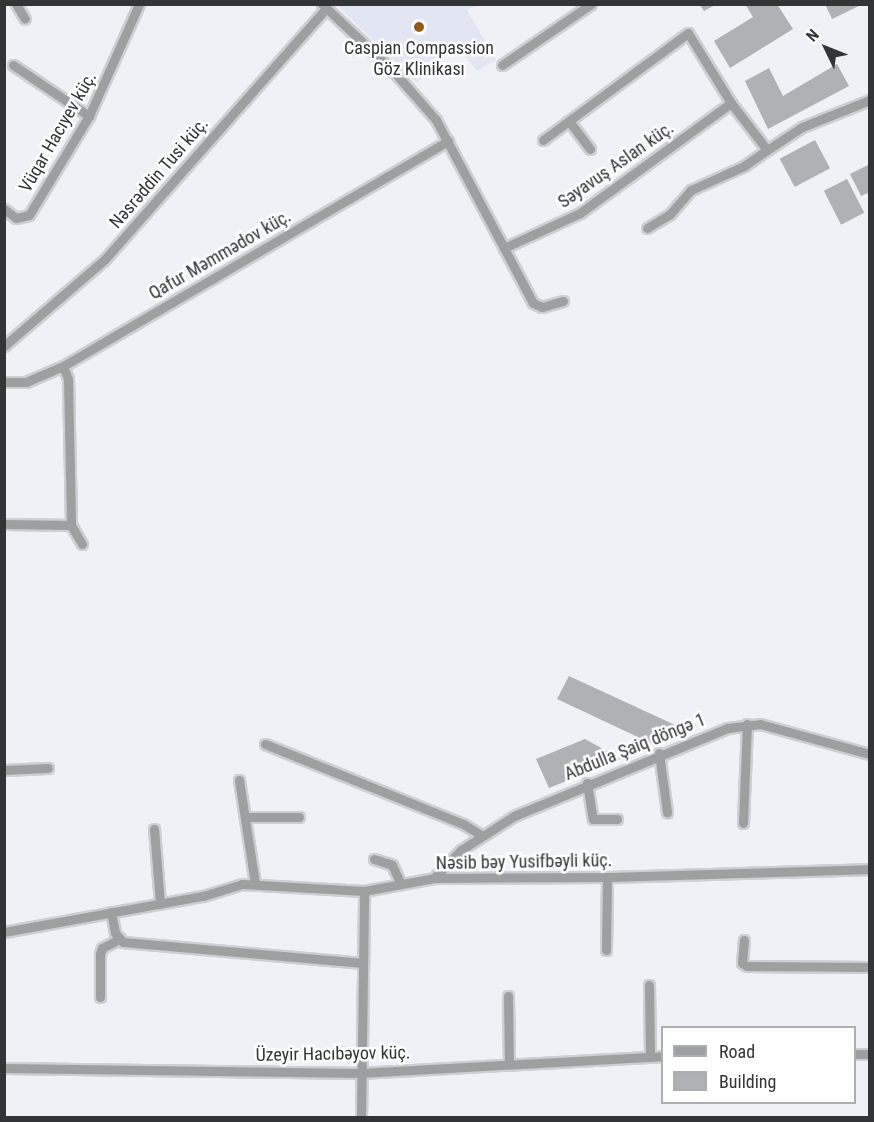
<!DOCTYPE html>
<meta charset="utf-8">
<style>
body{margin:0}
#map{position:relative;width:874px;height:1122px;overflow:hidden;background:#f0f1f6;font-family:"Roboto Condensed",sans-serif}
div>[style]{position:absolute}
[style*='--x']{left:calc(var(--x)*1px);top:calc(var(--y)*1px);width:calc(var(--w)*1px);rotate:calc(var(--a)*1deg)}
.built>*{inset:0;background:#e2e6f2}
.building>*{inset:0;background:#afb1b5;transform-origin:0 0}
.roads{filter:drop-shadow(2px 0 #cecfd3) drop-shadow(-2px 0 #cecfd3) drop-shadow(0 2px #cecfd3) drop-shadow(0 -2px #cecfd3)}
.street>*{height:9px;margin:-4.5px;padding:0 4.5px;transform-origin:4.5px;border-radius:4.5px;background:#9e9fa1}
.dots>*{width:16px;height:16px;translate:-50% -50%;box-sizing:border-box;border:3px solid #fff;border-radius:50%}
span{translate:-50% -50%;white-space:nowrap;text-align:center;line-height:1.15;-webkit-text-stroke:5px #fff;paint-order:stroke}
.poi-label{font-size:18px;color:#333436}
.street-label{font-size:18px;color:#333436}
.frame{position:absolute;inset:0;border:6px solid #333436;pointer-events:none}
.legend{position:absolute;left:661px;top:1026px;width:195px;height:78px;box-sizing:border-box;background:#fff;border:2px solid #adaeaf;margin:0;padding:8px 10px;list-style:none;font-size:18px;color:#333436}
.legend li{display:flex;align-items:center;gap:12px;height:30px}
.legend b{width:30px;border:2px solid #adaeaf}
.north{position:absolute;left:796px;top:18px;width:60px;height:60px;-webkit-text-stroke:4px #fff;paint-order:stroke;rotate:313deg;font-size:16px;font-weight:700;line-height:24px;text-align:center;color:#333436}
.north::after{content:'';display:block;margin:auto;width:21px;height:27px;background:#333436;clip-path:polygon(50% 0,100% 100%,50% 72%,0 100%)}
</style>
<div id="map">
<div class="built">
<div style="clip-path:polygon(337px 5px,476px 5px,467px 10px,496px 60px,477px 71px,457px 45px,417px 83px)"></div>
</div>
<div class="building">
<div style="clip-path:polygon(745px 4px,777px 4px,793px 29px,730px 68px,714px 41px,753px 17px)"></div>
<div style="clip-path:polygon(825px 4px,863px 4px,832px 19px)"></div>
<div style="clip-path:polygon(700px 5px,715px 5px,704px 11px)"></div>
<div style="clip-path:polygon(837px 64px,849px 86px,768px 129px,745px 81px,769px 68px,783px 96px)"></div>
<div style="left:815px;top:140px;width:32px;height:40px;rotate:62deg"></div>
<div style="clip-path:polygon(870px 164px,870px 192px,861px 196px,850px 174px)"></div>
<div style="left:847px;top:179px;width:38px;height:26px;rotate:63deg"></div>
<div style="clip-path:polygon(569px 676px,688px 731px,657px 746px,557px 699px)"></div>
<div style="clip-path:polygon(585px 739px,621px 759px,549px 788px,536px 759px)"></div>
</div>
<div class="roads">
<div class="street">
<div style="--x:16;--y:4;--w:17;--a:59"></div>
<div style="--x:322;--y:4;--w:99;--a:43.4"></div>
<div style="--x:394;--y:72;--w:64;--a:48.8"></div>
<div style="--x:436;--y:120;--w:145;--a:62"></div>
<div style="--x:504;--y:248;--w:84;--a:-24.7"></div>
<div style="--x:580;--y:213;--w:187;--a:-36.1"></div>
<div style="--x:731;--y:103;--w:59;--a:52.5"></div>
<div style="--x:767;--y:150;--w:42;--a:-33.3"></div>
<div style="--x:802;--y:127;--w:73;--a:-21.7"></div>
<div style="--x:13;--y:65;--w:92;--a:33.9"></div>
<div style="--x:502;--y:65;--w:108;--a:-34.4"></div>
<div style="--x:569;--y:121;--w:35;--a:53"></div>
<div style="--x:543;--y:140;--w:180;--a:-36.4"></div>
<div style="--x:688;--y:33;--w:82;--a:58.4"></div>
<div style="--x:4;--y:209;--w:15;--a:37"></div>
<div style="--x:16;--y:218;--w:13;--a:-13"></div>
<div style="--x:29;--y:215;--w:116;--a:-58.8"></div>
<div style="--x:89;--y:116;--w:123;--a:-65.9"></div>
<div style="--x:647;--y:228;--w:27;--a:-31"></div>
<div style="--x:670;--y:214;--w:32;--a:-49"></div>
<div style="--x:691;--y:190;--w:58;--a:-24.4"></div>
<div style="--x:744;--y:166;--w:28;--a:-35"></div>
<div style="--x:504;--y:248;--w:62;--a:62.2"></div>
<div style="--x:533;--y:303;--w:10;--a:24"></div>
<div style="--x:542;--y:307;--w:22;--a:-16"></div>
<div style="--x:4;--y:346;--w:133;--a:-40.7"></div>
<div style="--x:105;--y:259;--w:334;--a:-48.6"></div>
<div style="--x:63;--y:366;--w:14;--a:69"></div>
<div style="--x:68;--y:379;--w:146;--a:88.8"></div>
<div style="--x:71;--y:525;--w:22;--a:60"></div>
<div style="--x:4;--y:382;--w:22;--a:0"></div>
<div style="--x:26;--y:382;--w:40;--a:-23.4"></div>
<div style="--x:63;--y:366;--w:446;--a:-30.3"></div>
<div style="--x:4;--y:524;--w:67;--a:0.9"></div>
<div style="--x:265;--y:744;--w:214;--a:22"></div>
<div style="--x:463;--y:824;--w:21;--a:31"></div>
<div style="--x:659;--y:753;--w:60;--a:82.3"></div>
<div style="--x:4;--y:770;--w:44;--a:-2.6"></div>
<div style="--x:239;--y:780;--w:104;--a:81.2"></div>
<div style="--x:587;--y:783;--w:36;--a:81"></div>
<div style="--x:593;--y:819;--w:24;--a:0"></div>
<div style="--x:247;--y:817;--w:52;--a:0"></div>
<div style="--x:743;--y:823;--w:99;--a:-87.7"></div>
<div style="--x:154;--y:829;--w:75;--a:85.4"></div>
<div style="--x:374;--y:859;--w:19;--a:18"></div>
<div style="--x:392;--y:865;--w:21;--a:65"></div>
<div style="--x:434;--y:878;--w:39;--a:-46"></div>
<div style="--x:461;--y:850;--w:63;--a:-32.7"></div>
<div style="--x:514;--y:816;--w:231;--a:-22.4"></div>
<div style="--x:728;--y:728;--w:32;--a:-7"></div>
<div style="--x:760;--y:724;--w:114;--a:15.3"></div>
<div style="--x:111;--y:912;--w:21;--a:79"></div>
<div style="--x:115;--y:933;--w:12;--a:48"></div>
<div style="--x:123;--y:942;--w:241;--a:5"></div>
<div style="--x:4;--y:932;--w:202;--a:-10.3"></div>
<div style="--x:203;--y:896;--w:41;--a:-17.1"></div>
<div style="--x:242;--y:884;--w:122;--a:3.3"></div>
<div style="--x:364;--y:891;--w:71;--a:-10.5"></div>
<div style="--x:434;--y:878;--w:173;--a:-0.3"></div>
<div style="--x:607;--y:877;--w:263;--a:-1.7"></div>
<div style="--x:744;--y:940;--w:23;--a:95"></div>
<div style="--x:742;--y:963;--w:6;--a:31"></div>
<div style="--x:747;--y:966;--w:123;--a:0.5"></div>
<div style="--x:606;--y:950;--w:73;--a:-89.2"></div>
<div style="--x:649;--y:985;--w:71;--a:89.2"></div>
<div style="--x:508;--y:996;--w:68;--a:89.2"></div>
<div style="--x:100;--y:997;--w:43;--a:-90"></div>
<div style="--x:100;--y:954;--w:6;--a:-72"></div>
<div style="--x:102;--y:948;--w:18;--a:-27"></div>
<div style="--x:854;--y:1054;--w:16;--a:0"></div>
<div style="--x:4;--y:1068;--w:356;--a:0.8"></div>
<div style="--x:360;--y:1073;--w:302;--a:-3.2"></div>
<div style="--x:361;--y:1118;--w:227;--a:-89.2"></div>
</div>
</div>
<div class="dots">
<div style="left:419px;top:27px;background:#96591c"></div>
</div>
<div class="poi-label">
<span style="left:419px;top:59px">Caspian Compassion<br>Göz Klinikası</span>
</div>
<div class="street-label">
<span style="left:58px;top:132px;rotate:-60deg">Vüqar Hacıyev küç.</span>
<span style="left:616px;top:165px;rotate:-35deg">Səyavuş Aslan küç.</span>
<span style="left:159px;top:173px;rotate:-49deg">Nəsrəddin Tusi küç.</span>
<span style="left:220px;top:255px;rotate:-30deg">Qafur Məmmədov küç.</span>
<span style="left:635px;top:747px;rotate:-22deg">Abdulla Şaiq döngə 1</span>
<span style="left:524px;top:862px;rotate:-1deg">Nəsib bəy Yusifbəyli küç.</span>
<span style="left:333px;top:1054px;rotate:-1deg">Üzeyir Hacıbəyov küç.</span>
</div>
<div class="frame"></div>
<ul class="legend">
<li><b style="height:8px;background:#9e9fa1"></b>Road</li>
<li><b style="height:16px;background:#afb1b5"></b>Building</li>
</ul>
<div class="north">N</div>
</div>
